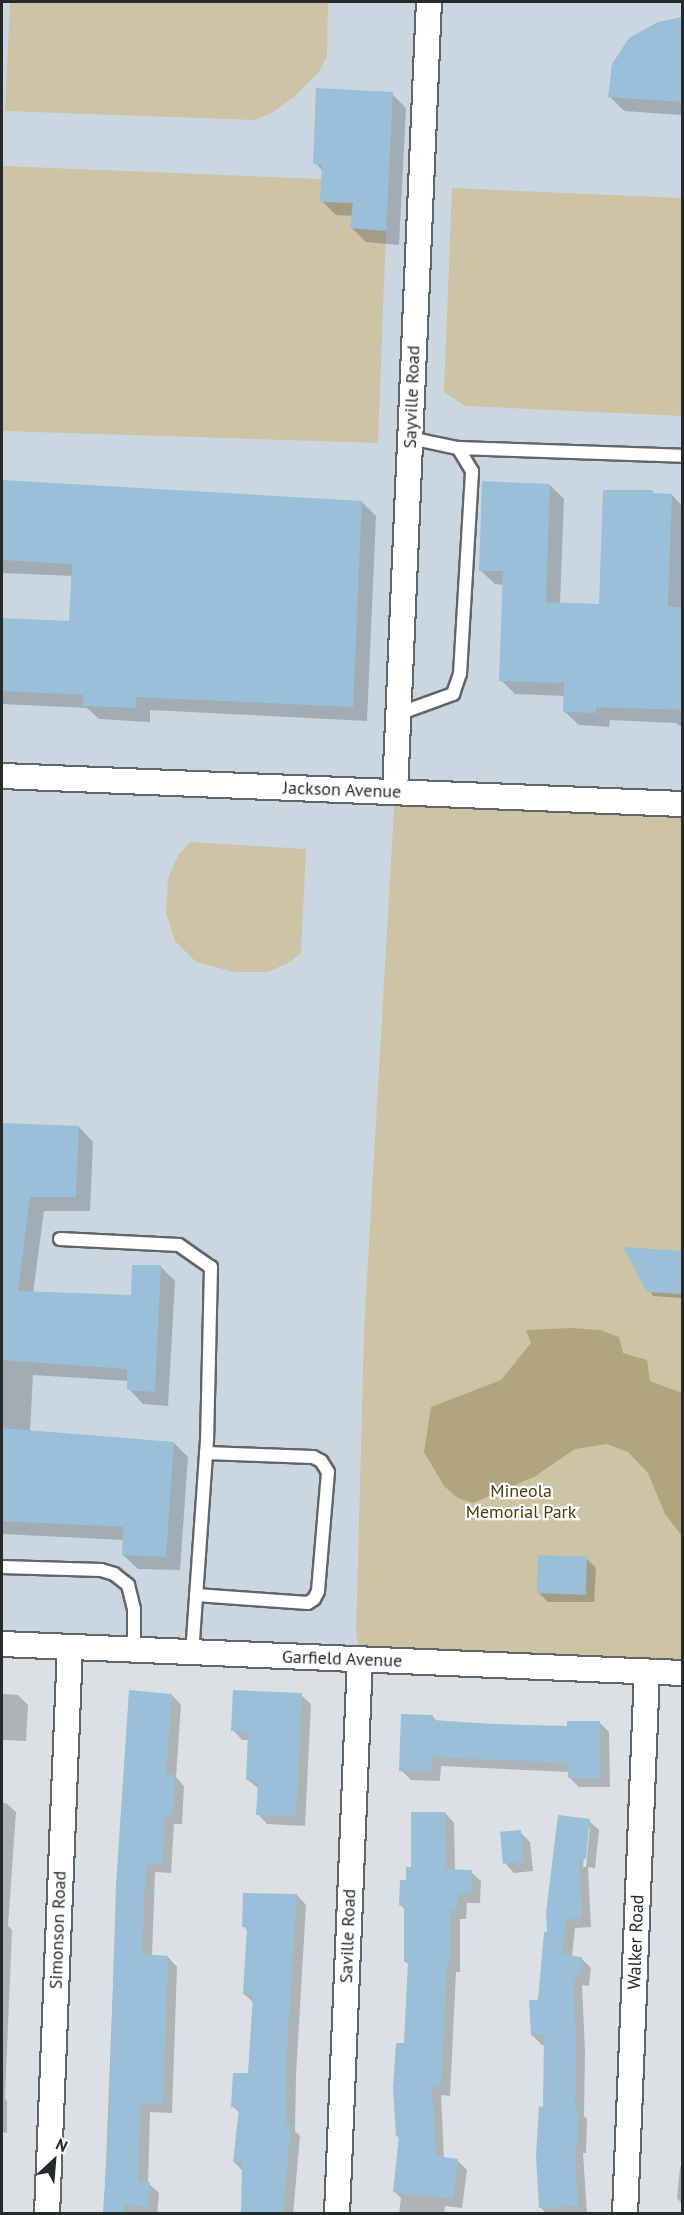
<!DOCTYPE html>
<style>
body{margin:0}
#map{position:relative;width:684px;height:2215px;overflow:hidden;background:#dae0e4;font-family:"PT Sans",sans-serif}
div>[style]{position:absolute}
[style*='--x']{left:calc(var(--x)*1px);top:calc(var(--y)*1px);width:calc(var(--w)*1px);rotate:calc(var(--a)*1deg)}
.built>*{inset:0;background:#cad7e1}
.green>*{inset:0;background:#cdc4a5}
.water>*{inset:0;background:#b0a57e}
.shadow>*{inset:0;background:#0003}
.building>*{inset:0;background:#99bfd9;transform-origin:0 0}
.roads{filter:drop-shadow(2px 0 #61666a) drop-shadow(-2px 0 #61666a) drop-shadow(0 2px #61666a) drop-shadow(0 -2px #61666a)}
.service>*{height:12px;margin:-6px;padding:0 6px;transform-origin:6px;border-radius:6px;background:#fff}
.minor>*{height:24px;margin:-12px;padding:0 12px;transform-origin:12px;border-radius:12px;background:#fff}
span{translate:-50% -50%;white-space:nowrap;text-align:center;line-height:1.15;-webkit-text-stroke:4.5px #fff;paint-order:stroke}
.street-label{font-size:18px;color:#272a2b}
.park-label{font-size:18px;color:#493c09}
.frame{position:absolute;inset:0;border:3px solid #272a2b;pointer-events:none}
.north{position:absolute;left:24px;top:2131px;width:60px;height:60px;-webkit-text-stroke:4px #fff;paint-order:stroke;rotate:26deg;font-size:16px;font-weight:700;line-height:24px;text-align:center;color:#272a2b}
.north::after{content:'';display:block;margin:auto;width:21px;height:27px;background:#272a2b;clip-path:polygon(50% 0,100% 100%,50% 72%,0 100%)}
</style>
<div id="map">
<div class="built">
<div style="clip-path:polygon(2px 2px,682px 2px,682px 804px,364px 1330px,356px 1631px,360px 1659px,2px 1644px)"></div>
</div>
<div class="green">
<div style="clip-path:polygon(10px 2px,328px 2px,327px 57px,318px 73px,294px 97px,273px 112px,255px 120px,5px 111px)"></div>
<div style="clip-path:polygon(2px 166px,322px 179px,353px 203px,350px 228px,386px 231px,378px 443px,2px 431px)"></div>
<div style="clip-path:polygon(452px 188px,682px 198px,682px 416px,465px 406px,444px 392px)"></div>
<div style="clip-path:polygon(395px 792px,682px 804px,682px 1673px,360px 1659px,356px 1631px,364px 1330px)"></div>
<div style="clip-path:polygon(190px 842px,306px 849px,301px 953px,290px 962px,268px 972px,234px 972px,196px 962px,175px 941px,166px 913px,168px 879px,178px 855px)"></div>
</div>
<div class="water">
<div style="clip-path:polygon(571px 1328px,600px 1330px,619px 1337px,623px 1353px,647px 1360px,650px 1381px,682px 1393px,682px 1536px,665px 1514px,648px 1473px,628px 1452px,607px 1444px,575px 1449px,534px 1477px,473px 1503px,458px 1498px,444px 1486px,424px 1452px,431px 1407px,501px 1380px,531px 1343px,526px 1330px)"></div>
</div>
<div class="shadow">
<div style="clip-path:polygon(673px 21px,682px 21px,682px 115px,624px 111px,609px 96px)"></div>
<div style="clip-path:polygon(392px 94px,406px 108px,399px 245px,366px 242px,352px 228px,353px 216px,336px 215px,322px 201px,324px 172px,315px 163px)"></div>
<div style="clip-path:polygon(2px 481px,362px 502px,376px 516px,367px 721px,150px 710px,150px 722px,99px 719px,87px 708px,2px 704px,2px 620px,71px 623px,73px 576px,2px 573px)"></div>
<div style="clip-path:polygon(550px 485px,564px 499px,560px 604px,600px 605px,652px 492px,655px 495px,672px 495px,682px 506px,682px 727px,676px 723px,610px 720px,609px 727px,579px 725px,564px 711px,565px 696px,515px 694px,501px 680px,504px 585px,495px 584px,480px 570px)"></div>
<div style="clip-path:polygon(2px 1124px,79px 1127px,93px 1142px,90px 1211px,44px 1211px,33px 1293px,132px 1296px,161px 1267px,175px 1281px,168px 1406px,143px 1404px,129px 1389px,129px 1381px,33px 1375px,30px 1431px,174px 1443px,188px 1457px,180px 1570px,138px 1569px,123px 1555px,124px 1540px,2px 1534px)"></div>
<div style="clip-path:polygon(626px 1249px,682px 1252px,682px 1298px,653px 1296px)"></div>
<div style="clip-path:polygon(587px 1559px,596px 1568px,594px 1602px,548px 1602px,538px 1592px)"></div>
<div style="clip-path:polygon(2px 1694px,18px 1695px,28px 1705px,26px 1741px,2px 1740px)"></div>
<div style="clip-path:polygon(172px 1695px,181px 1705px,176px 1777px,184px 1786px,182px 1824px,174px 1824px,171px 1873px,155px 1872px,152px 1956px,168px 1957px,177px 1967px,172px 2113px,150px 2112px,148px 2183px,159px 2193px,157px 2214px,104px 2214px,117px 1885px)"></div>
<div style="clip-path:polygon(301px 1695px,311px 1704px,305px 1826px,267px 1824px,258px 1814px,259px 1789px,248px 1780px,249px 1740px,242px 1740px,233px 1730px)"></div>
<div style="clip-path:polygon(432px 1716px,438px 1722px,569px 1727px,600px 1723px,609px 1732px,610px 1787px,579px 1787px,569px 1777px,569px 1772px,441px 1766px,440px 1781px,411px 1780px,401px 1770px)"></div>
<div style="clip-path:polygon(2px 1803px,6px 1803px,16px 1812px,8px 1926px,12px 1930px,5px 2098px,7px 2101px,7px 2133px,2px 2132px,2px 2188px)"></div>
<div style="clip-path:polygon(445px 1813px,454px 1823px,455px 1871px,471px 1872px,481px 1881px,480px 1903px,467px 1903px,466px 1919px,460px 1919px,460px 1972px,456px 1972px,450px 2096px,441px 2095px,444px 2159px,457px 2160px,467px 2170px,462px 2208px,445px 2206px,444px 2214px,399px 2214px,401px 2198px,394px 2191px,400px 2139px,397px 2136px,406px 2045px,409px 1965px,405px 1961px,406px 1910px,400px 1905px,412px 1869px)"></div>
<div style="clip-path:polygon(evenodd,589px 1821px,599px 1830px,595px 1868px,588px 1867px,591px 1927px,575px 1928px,572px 1957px,581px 1958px,591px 1968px,589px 1986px,582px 1985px,585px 2051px,584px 2116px,587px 2119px,586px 2153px,583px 2153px,587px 2214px,547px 2214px,541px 2208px,545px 2045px,542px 2045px,532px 2035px,549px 1934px,589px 1821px,587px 1827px,590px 1827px,586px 1867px,583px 1867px,587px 1827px)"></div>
<div style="clip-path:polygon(520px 1832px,530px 1842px,533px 1871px,514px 1873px,505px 1863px)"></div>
<div style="clip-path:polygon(297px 1895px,306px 1905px,296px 2075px,295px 2131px,300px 2136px,293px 2214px,242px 2214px,243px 2171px,234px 2162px,240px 2113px,233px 2107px,250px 2075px,254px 2003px,244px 1994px,248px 1931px,244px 1927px)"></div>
<div style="clip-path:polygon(680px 2167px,682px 2167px,682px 2204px,677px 2198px)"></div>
</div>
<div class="building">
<div style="clip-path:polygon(682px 17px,682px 102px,608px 97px,612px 64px,629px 38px,658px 22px)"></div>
<div style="clip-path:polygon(316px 88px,393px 92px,386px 231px,350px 228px,353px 203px,320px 202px,322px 165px,313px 164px)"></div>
<div style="clip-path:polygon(2px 480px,362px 501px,353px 707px,136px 697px,136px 708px,83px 706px,83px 695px,2px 691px,2px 618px,69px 621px,72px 564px,2px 560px)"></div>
<div style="clip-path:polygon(482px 481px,550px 484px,546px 602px,599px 604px,603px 490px,653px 490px,653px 493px,672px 494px,668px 607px,682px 607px,682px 710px,596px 707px,596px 713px,563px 712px,564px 683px,499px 681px,503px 571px,479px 571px)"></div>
<div style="clip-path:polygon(2px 1123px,79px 1126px,76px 1197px,30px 1197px,18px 1291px,131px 1295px,132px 1265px,161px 1265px,155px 1392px,127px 1390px,127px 1369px,2px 1360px)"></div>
<div style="clip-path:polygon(623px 1247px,682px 1251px,682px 1294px,647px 1292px)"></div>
<div style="clip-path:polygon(2px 1428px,174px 1442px,166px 1557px,122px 1555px,123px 1527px,2px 1521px)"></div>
<div style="left:538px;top:1555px;width:49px;height:38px;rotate:2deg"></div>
<div style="clip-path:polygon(129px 1690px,172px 1694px,166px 1774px,175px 1775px,173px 1815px,165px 1815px,162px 1864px,146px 1863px,142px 1954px,168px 1956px,163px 2104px,140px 2103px,138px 2181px,150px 2182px,148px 2207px,125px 2205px,124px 2214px,103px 2214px,109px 2119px,116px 1885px)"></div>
<div style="clip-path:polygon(233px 1690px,302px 1693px,296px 1817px,256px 1815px,258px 1781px,246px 1780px,248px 1732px,231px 1731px)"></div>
<div style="clip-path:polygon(401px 1714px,433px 1715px,433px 1720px,494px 1724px,567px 1726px,567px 1721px,600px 1721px,601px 1778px,568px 1778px,568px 1763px,432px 1757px,431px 1772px,399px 1771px)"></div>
<div style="clip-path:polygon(411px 1812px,445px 1812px,446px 1869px,472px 1870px,471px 1894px,458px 1894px,457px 1910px,451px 1910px,450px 1963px,447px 1963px,441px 2087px,432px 2086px,436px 2156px,458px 2159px,453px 2199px,393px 2192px,399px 2136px,396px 2136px,393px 2088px,396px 2043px,404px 2043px,408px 1962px,404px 1962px,404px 1906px,399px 1905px,400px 1880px,406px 1880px,406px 1867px,411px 1867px)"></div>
<div style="clip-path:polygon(558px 1815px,590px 1819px,586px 1859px,579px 1858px,582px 1918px,566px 1919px,562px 1955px,582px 1957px,580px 1977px,573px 1977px,576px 2040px,575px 2108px,578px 2108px,577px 2144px,575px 2144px,578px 2206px,539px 2208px,536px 2157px,539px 2106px,543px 2107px,544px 2035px,531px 2036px,529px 2000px,538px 2000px,544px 1932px,547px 1932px,546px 1913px)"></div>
<div style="left:521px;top:1830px;width:32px;height:21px;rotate:85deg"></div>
<div style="clip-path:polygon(243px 1893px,297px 1894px,286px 2064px,286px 2125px,291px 2125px,283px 2214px,241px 2214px,242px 2163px,233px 2162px,239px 2108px,231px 2107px,233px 2073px,248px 2073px,253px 1995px,243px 1994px,247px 1927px,242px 1927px)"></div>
</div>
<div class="roads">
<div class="service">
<div style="--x:410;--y:438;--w:49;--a:11.8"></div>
<div style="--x:458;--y:448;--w:224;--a:2"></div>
<div style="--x:398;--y:714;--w:59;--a:-20"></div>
<div style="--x:453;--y:694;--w:21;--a:-71"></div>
<div style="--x:460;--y:674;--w:203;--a:-86.6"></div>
<div style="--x:472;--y:471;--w:27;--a:-121"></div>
<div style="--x:60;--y:1239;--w:119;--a:2.9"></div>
<div style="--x:179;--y:1245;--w:39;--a:35"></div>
<div style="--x:211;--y:1267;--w:173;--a:91.3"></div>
<div style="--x:207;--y:1440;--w:214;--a:94"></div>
<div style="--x:2;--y:1567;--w:99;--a:1.7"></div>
<div style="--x:101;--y:1570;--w:14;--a:17"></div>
<div style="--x:114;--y:1574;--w:18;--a:38"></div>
<div style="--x:128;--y:1585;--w:25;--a:76"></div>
<div style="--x:134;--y:1609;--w:41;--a:90"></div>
<div style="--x:196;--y:1595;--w:112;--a:4.1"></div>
<div style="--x:308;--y:1603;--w:7;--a:-34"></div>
<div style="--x:314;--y:1599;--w:9;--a:-63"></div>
<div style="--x:318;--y:1591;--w:119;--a:-85.2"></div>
<div style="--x:328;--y:1472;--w:13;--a:-122"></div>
<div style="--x:321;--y:1461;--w:9;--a:-153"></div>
<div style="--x:313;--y:1457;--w:107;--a:-177.9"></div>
</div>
<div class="minor">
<div style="--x:2;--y:776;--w:681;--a:2.36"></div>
<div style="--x:395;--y:792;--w:791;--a:-87.54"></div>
<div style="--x:2;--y:1644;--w:681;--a:2.44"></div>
<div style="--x:47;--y:2214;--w:567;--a:-87.68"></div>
<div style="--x:337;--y:2214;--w:555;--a:-87.63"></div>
<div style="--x:625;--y:2214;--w:543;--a:-87.68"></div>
</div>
</div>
<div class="street-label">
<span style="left:412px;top:397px;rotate:-88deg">Sayville Road</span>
<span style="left:342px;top:790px;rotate:2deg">Jackson Avenue</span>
<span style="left:342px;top:1659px;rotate:2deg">Garfield Avenue</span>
<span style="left:58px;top:1930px;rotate:-88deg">Simonson Road</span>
<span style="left:348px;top:1936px;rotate:-88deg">Saville Road</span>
<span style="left:636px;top:1942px;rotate:-88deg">Walker Road</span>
</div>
<div class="park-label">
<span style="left:521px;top:1502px">Mineola<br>Memorial Park</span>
</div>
<div class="frame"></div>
<div class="north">N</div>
</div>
